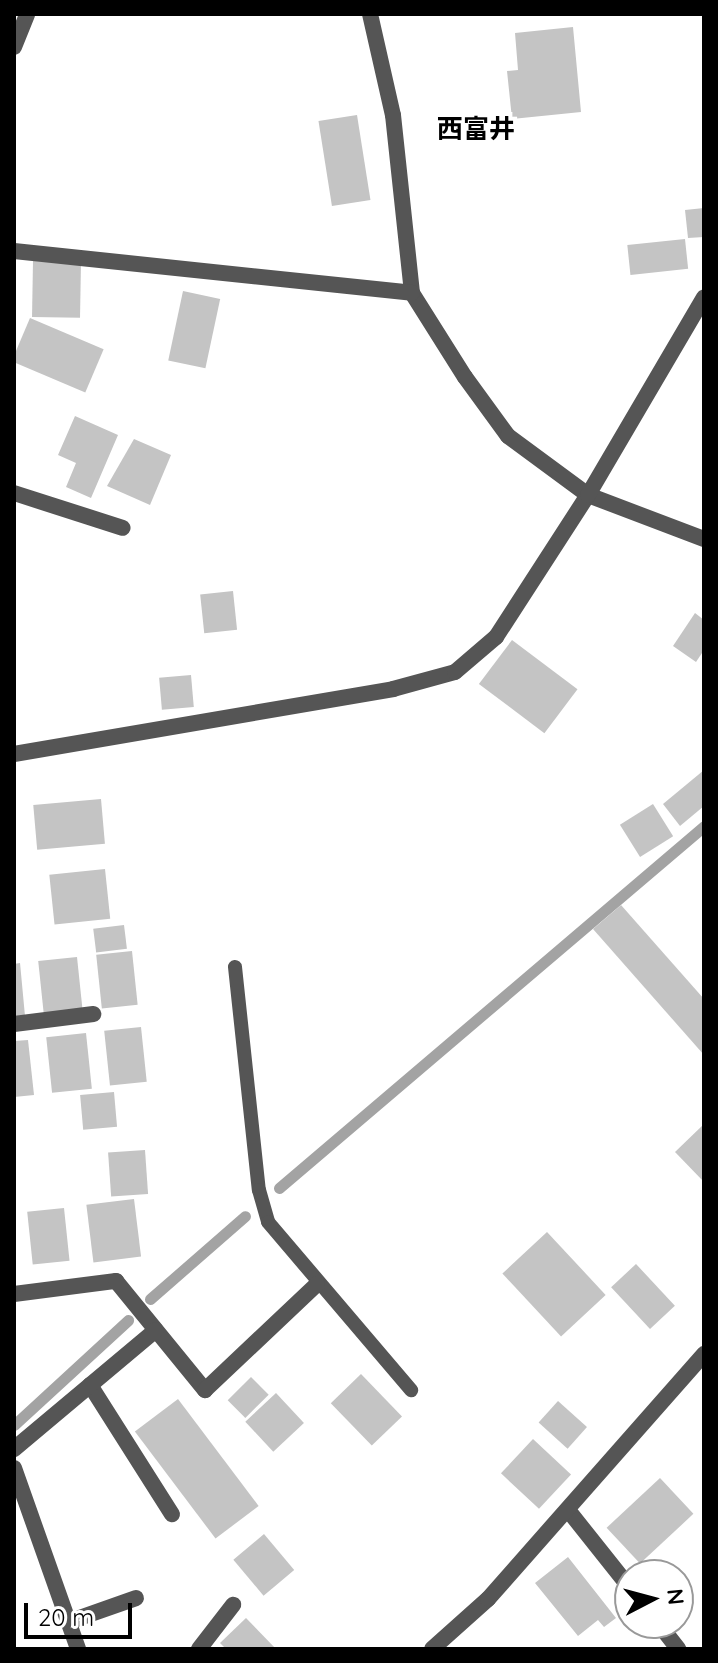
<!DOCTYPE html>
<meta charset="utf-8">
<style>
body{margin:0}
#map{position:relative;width:718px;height:1663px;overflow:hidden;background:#fff;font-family:Quicksand,"Noto Sans JP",sans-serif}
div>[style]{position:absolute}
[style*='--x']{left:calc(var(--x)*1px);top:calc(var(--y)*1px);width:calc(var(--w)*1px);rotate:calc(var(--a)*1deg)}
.stream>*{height:11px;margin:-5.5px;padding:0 5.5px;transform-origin:5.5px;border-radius:5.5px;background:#a3a3a3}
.building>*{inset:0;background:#c4c4c4;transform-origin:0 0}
.lane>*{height:14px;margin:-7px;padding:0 7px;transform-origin:7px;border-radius:7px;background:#555}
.street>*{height:16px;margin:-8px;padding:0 8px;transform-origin:8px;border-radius:8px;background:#555}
span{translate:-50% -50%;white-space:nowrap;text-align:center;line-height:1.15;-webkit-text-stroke:8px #fff;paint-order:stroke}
.quarter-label{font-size:26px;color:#000;font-weight:700}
.frame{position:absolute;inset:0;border:16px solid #000;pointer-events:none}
.north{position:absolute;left:614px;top:1559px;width:80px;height:80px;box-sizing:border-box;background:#fff;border:2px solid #999;border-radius:50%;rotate:84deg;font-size:22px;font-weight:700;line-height:32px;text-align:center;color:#000}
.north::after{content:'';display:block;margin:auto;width:28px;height:36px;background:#000;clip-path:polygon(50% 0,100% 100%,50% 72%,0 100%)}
.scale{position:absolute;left:24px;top:1603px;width:108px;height:36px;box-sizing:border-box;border:4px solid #000;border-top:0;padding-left:10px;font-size:24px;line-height:28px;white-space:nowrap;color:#000;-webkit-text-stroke:6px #fff;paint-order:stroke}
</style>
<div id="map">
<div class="stream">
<div style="--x:279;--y:1188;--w:558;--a:-40.42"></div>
<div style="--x:150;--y:1299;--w:126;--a:-41.1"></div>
<div style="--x:14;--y:1425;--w:155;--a:-42.6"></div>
</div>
<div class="building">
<div style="clip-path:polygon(573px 27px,581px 112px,512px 119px,507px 71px,518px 70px,515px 33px)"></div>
<div style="left:357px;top:115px;width:86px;height:39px;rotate:81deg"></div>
<div style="clip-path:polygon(704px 208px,704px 237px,688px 238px,685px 210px)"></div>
<div style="left:685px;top:239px;width:30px;height:58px;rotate:84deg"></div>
<div style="left:33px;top:261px;width:48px;height:56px;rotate:1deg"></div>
<div style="left:183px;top:291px;width:38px;height:71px;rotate:12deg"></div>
<div style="left:30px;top:318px;width:80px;height:47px;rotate:23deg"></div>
<div style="clip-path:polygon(75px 416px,118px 435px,91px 498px,66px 487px,76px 463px,58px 455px)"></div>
<div style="clip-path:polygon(134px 439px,171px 455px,150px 505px,107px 486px)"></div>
<div style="left:233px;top:591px;width:39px;height:33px;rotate:84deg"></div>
<div style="clip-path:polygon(695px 613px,704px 620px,704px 650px,696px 662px,673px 646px)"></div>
<div style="left:512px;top:640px;width:82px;height:55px;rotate:37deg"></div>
<div style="left:191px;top:675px;width:32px;height:32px;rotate:85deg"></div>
<div style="clip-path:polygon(704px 770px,704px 806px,680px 826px,663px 804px)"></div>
<div style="left:101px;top:799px;width:45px;height:68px;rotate:85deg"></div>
<div style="left:653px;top:804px;width:38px;height:39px;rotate:58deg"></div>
<div style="left:105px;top:869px;width:50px;height:56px;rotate:84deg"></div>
<div style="clip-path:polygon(621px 905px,704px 999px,704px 1055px,593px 929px)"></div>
<div style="left:124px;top:925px;width:24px;height:31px;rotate:83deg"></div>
<div style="left:132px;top:951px;width:54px;height:36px;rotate:84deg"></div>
<div style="left:77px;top:957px;width:54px;height:39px;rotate:84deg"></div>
<div style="clip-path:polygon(20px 963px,25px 1016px,14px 1017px,14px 964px)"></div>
<div style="left:141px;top:1027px;width:55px;height:37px;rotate:84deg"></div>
<div style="left:86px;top:1033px;width:56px;height:40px;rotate:84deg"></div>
<div style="clip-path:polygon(28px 1040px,34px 1095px,14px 1097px,14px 1041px)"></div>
<div style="left:114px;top:1092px;width:35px;height:34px;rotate:85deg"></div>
<div style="clip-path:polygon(704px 1124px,704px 1182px,675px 1152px)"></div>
<div style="left:145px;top:1150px;width:44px;height:37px;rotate:86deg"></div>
<div style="left:134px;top:1199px;width:58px;height:48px;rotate:83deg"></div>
<div style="left:64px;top:1208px;width:53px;height:37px;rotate:84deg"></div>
<div style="left:547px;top:1232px;width:86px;height:61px;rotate:47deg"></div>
<div style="left:636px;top:1264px;width:57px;height:34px;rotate:47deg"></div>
<div style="left:361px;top:1374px;width:59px;height:42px;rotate:46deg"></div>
<div style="left:251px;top:1377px;width:25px;height:33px;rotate:45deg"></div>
<div style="left:276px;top:1393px;width:41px;height:42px;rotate:47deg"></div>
<div style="left:178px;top:1399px;width:134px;height:54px;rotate:53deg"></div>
<div style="left:558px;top:1401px;width:39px;height:29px;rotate:42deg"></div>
<div style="left:533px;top:1439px;width:52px;height:47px;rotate:43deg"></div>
<div style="left:660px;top:1478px;width:49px;height:73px;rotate:47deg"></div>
<div style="left:264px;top:1534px;width:47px;height:40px;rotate:50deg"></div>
<div style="clip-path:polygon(568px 1557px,616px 1618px,604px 1627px,598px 1620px,578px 1636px,535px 1583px)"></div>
<div style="clip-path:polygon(246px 1618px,276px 1649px,226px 1649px,220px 1643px)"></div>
</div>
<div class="lane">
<div style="--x:235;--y:967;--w:224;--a:83.9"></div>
<div style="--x:259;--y:1190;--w:33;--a:74"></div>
<div style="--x:268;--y:1222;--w:221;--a:49.6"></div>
</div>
<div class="street">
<div style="--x:370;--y:14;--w:104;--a:77.2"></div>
<div style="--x:393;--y:115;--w:179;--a:83.9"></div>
<div style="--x:412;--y:293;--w:99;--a:57.8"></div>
<div style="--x:465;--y:377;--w:73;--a:53.9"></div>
<div style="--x:508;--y:436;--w:99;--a:36.4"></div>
<div style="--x:588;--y:495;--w:124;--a:20.8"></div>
<div style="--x:14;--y:47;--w:35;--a:-68"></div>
<div style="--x:14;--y:251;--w:400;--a:6"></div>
<div style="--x:14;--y:493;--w:114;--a:17.8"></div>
<div style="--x:14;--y:754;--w:385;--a:-9.7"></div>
<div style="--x:393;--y:689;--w:64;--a:-15.3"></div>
<div style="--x:455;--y:672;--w:54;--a:-40.5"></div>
<div style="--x:496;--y:637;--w:169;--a:-57.1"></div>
<div style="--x:588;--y:495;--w:229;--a:-59.6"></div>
<div style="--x:14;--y:1024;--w:80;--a:-7.2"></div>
<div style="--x:14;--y:1294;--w:103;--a:-7.3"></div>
<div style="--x:116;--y:1281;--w:141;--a:50.8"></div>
<div style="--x:205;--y:1390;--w:154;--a:-43.4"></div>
<div style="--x:90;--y:1385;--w:153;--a:57.6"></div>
<div style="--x:14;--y:1449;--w:185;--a:-40"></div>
<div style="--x:14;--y:1468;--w:192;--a:70.5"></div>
<div style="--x:568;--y:1510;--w:100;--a:51.5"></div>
<div style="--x:68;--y:1622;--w:72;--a:-19.4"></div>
<div style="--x:658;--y:1623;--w:33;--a:52"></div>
<div style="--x:199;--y:1649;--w:56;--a:-52.3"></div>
<div style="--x:432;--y:1649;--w:75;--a:-41.8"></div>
<div style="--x:488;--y:1599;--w:327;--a:-48.6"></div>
</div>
<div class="quarter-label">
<span style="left:476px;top:129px">西富井</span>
</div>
<div class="frame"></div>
<div class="north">N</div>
<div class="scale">20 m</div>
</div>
